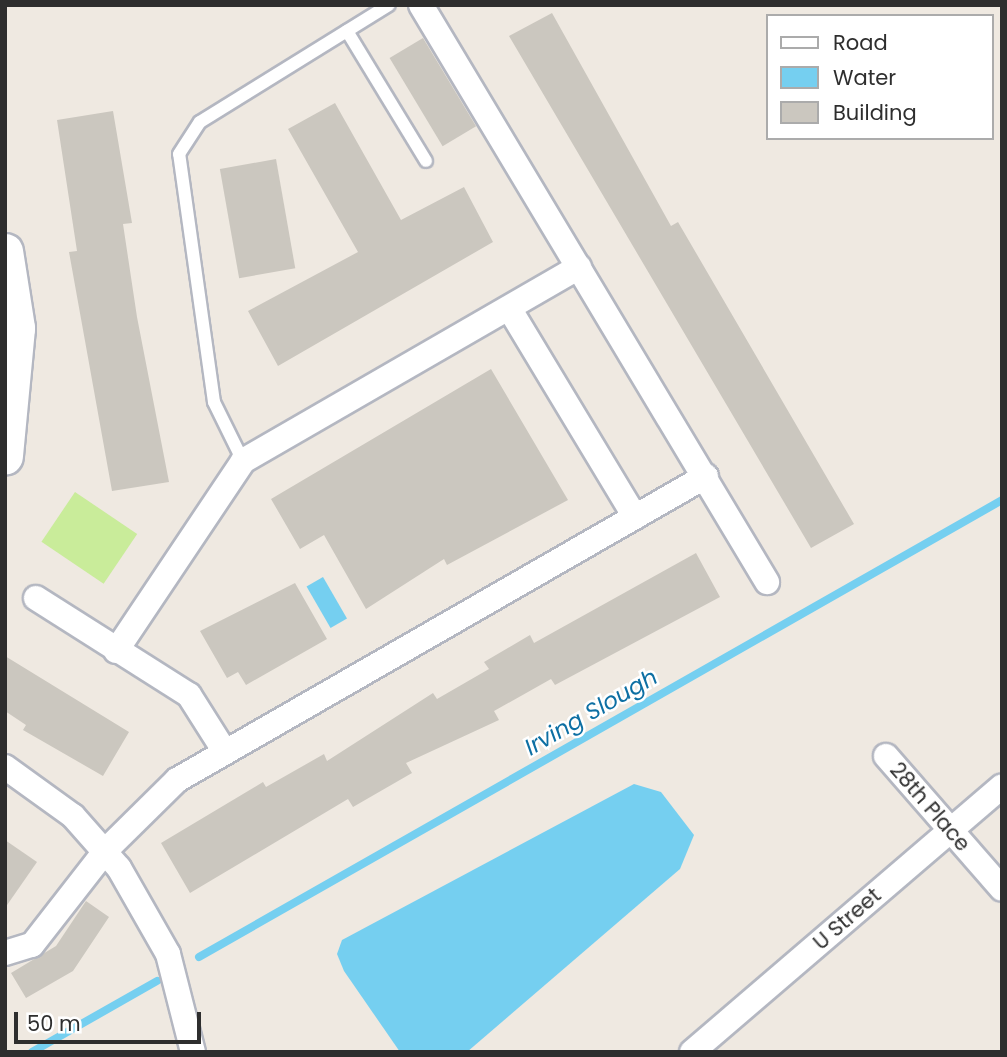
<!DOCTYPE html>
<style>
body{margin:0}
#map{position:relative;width:1007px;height:1057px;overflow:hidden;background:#efe9e1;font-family:Poppins,sans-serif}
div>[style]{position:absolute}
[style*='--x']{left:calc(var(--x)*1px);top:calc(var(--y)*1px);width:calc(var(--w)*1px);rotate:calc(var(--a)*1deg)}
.pitch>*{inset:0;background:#c9ec9a;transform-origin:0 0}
.water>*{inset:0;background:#75cff0;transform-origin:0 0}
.stream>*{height:8px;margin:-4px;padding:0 4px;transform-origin:4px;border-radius:4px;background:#75cff0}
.building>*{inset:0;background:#cbc7bf;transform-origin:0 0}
.roads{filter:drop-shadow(2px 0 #b4b7c1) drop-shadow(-2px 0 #b4b7c1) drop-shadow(0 2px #b4b7c1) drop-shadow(0 -2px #b4b7c1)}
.lane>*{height:12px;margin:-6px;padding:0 6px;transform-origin:6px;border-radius:6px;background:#fff}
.street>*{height:24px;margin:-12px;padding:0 12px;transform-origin:12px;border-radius:12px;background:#fff}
.secondary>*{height:35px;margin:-17.5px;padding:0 17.5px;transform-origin:17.5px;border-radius:17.5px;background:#fff}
span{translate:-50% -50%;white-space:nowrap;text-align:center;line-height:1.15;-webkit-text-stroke:5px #fff;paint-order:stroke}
.street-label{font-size:21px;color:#2e2e2e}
.water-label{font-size:23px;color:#0d6fa3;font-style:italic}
.frame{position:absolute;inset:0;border:7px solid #2e2e2e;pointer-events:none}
.legend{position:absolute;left:766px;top:14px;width:228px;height:126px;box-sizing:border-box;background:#fff;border:2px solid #ababab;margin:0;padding:9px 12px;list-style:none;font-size:21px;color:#2e2e2e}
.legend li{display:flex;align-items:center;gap:14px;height:35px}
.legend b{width:35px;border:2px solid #ababab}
.scale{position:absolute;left:14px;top:1012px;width:187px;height:32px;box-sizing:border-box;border:4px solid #2e2e2e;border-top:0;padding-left:9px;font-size:21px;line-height:24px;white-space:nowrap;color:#2e2e2e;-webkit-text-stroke:5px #fff;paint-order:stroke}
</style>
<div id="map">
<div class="pitch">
<div style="left:75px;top:492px;width:75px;height:60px;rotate:34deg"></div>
</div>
<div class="water">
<div style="left:323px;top:577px;width:48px;height:19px;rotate:60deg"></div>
<div style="clip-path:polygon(634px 784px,661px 792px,694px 835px,680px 869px,467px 1052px,400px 1052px,344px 971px,337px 954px,342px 940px)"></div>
</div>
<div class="stream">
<div style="--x:199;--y:957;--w:924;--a:-29.64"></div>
<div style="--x:32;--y:1052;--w:144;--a:-29.6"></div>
</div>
<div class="building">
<div style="clip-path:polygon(552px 13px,671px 226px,678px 222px,854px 524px,811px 548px,509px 36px)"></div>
<div style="left:423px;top:38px;width:103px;height:39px;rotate:59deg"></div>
<div style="clip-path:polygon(335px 103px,401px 220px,464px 187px,493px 242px,278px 366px,248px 311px,358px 252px,288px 129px)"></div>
<div style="clip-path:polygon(113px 111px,132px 223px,123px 224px,137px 317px,169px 482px,112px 491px,69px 252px,77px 251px,57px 120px)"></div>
<div style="left:276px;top:159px;width:111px;height:57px;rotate:80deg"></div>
<div style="clip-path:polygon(491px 369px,568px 500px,447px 565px,444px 559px,366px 609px,324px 535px,300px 549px,271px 499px)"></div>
<div style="clip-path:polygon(696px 553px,720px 597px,555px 685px,551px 679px,494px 711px,499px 720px,406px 763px,412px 773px,353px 807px,348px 799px,190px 893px,161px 843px,263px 782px,266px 787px,324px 754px,327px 761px,433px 693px,437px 699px,489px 669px,484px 662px,530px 635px,534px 643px)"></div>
<div style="clip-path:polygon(295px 583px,327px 639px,246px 685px,238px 672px,227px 678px,200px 631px)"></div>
<div style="clip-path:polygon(5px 656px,129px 732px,103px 776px,23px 730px,26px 725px,5px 711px)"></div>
<div style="clip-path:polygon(5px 840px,37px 862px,5px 908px)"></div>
<div style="clip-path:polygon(86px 901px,109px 917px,73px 971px,26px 998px,11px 973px,56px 946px)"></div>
</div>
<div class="roads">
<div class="lane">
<div style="--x:347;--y:31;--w:152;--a:58.7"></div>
<div style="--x:243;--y:461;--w:66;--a:-116.2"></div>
<div style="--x:214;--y:402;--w:250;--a:-98"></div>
<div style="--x:179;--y:154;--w:38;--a:-57"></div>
<div style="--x:200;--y:122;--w:222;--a:-31.8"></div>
</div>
<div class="street">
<div style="--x:421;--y:5;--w:673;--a:59.05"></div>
<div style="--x:509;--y:308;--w:244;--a:58.9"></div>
<div style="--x:36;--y:598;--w:181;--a:32.4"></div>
<div style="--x:189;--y:695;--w:67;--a:57.7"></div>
<div style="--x:116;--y:651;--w:229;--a:-56.2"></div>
<div style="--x:243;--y:461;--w:388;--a:-30"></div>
<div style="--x:886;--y:756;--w:176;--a:48.9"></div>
<div style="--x:5;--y:767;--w:84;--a:35.8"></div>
<div style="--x:73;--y:816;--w:69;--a:48.5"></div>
<div style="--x:119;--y:868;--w:99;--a:60.3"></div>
<div style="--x:168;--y:954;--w:101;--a:75.7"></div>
<div style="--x:5;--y:953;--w:28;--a:-17"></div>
<div style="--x:32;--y:945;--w:120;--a:-52.1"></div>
<div style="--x:106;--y:850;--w:100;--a:-44.6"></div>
<div style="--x:177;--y:780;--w:610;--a:-29.88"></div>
<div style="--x:692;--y:1052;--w:408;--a:-40.6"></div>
</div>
<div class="secondary">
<div style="--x:5;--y:251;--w:78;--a:81.1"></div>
<div style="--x:17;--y:328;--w:129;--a:95.4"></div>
</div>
</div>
<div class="street-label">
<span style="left:930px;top:807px;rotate:49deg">28th Place</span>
<span style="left:847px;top:919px;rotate:-41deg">U Street</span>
</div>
<div class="water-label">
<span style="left:591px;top:712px;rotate:-30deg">Irving Slough</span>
</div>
<div class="frame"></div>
<ul class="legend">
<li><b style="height:9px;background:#fff"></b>Road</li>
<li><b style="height:19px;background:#75cff0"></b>Water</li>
<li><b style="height:19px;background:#cbc7bf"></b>Building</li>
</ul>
<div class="scale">50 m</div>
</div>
